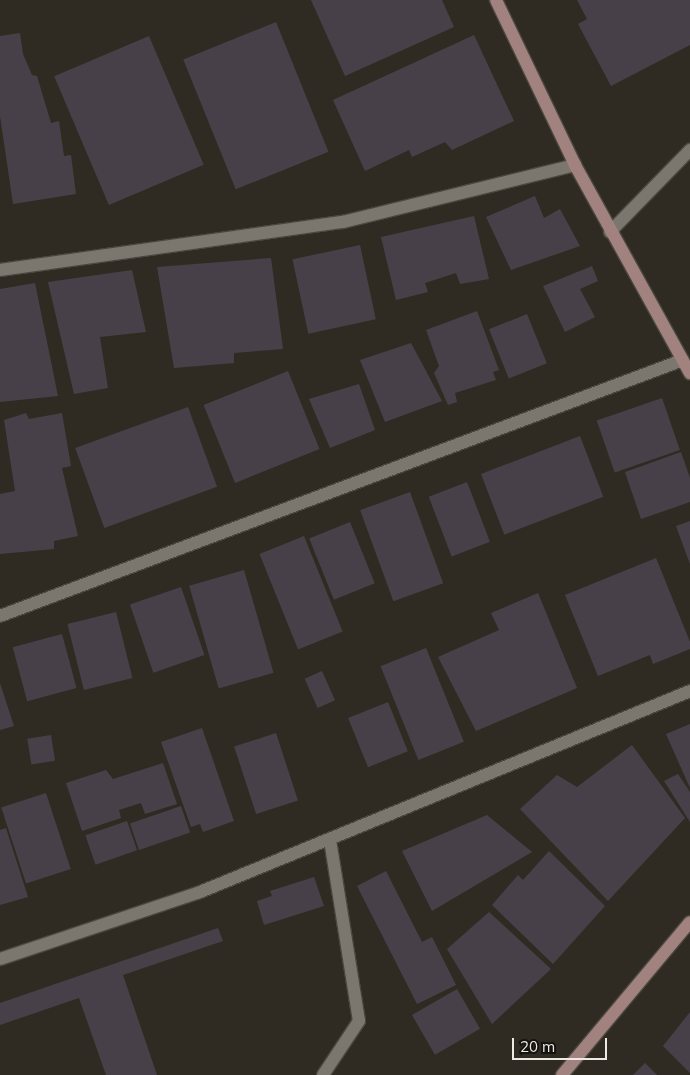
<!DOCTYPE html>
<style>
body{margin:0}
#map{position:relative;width:690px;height:1075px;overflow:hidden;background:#2f2b22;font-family:Mulish,sans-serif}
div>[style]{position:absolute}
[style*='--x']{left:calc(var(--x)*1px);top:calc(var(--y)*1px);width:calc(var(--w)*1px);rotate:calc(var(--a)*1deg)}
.building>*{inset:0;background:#484048;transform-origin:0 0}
.roads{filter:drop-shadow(1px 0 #4a4740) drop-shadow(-1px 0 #4a4740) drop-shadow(0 1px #4a4740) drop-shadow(0 -1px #4a4740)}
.minor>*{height:12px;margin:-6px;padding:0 6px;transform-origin:6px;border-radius:6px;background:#7c776e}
.secondary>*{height:12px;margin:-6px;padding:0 6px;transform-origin:6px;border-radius:6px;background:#a2827f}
span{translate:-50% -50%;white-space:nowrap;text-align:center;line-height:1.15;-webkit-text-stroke:4px #151310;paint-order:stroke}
.scale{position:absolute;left:512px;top:1038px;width:95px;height:22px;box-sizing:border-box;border:2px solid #edeae4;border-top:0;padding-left:6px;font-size:15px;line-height:18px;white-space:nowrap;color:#edeae4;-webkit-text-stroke:4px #151310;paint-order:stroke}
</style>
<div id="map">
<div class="building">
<div style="clip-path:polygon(311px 0,442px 0,454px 27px,345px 76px)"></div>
<div style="clip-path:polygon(577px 0,690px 0,690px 45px,611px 86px,578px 24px,587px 19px)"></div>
<div style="left:276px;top:22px;width:140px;height:100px;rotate:68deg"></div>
<div style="clip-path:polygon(20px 33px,23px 54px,32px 75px,37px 76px,51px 123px,59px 121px,64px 156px,71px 155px,76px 194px,13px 204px,0 116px,0 36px)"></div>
<div style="clip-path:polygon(474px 35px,514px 121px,452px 150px,445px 142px,412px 157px,409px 150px,365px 171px,333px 100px)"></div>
<div style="left:149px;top:36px;width:140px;height:103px;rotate:67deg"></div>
<div style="clip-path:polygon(535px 196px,544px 218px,560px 209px,580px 246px,511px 270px,486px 217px)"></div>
<div style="clip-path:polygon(474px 216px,489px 279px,460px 284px,456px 273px,425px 283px,428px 292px,396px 300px,381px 237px)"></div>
<div style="left:360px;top:245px;width:76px;height:69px;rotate:78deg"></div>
<div style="clip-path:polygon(271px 258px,283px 349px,234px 353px,234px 363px,174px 368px,157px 267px)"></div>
<div style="clip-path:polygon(592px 266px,598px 281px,580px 289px,595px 317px,565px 332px,543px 286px)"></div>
<div style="clip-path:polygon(132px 270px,146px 332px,100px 337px,108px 388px,74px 394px,48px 282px)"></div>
<div style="clip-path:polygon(35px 283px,58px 396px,0 402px,0 289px)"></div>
<div style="clip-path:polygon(477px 311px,499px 370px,493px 372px,496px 380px,455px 393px,457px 402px,448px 405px,434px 373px,439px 366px,426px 330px)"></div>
<div style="left:527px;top:314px;width:53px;height:41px;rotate:68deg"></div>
<div style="clip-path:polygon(411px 343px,442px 401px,385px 422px,360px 360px)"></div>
<div style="left:288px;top:371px;width:84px;height:91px;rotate:68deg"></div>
<div style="clip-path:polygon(359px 384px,375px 430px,330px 448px,309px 399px)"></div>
<div style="left:662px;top:398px;width:55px;height:69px;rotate:71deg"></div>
<div style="left:188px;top:407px;width:85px;height:120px;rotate:70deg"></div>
<div style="clip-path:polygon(26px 413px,29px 419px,62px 413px,71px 466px,62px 468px,78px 536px,54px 541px,54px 549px,0 554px,0 494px,15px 491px,4px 420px)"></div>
<div style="left:580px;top:436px;width:65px;height:106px;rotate:69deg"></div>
<div style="clip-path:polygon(681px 452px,690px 478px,690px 502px,641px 519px,625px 472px)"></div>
<div style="left:467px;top:482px;width:64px;height:41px;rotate:69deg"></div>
<div style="left:410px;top:492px;width:97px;height:53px;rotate:70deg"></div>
<div style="clip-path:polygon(690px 521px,690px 564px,676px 526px)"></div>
<div style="left:350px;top:522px;width:66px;height:44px;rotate:68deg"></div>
<div style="left:304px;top:536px;width:103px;height:48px;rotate:68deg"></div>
<div style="clip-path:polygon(656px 558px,690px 642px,690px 649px,653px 664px,650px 655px,598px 676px,565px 595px)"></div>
<div style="left:244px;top:570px;width:107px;height:57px;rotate:74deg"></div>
<div style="left:181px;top:587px;width:72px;height:54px;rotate:71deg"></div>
<div style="clip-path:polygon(538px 593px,577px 688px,476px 731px,438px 657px,499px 630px,491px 613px)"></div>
<div style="left:116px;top:612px;width:68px;height:50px;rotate:76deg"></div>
<div style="left:62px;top:634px;width:56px;height:51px;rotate:75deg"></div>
<div style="left:426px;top:648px;width:101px;height:49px;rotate:68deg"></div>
<div style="left:322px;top:671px;width:32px;height:19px;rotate:66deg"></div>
<div style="clip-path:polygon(0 683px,14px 726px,0 730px)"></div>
<div style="left:388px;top:702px;width:53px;height:43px;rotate:68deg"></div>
<div style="clip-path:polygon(690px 724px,690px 788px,666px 734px)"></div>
<div style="clip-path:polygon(202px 728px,234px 821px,203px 832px,200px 824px,191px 827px,161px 742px)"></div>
<div style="left:276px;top:733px;width:71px;height:44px;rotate:72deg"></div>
<div style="left:51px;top:735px;width:26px;height:24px;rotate:81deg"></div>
<div style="clip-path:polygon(632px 745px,685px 818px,608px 901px,520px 809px,557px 775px,577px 787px)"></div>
<div style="clip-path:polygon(163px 763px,177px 804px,145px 814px,141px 803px,119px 810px,121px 818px,82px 831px,66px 783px,106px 770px,113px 779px)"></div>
<div style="clip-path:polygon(678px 774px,690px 792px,690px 822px,664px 781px)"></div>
<div style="left:46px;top:793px;width:80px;height:47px;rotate:72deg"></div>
<div style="left:181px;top:806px;width:28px;height:54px;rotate:71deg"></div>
<div style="clip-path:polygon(487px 815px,532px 852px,432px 911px,402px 851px)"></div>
<div style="left:127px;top:821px;width:31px;height:44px;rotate:71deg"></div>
<div style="clip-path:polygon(6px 828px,28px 897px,0 905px,0 830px)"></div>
<div style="clip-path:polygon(549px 851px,605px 906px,553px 964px,492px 905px,518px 875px,523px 880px)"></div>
<div style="clip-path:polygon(386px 871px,422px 942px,432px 937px,456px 985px,417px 1004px,357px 886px)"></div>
<div style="clip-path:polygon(314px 877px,324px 906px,264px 925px,257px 901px,272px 896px,270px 891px)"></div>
<div style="clip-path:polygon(489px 912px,551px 969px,492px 1024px,447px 949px)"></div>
<div style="clip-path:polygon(218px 928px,223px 941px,123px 975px,157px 1075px,106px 1075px,79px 998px,0 1025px,0 1003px)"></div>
<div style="left:457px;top:989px;width:46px;height:52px;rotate:60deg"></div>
<div style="clip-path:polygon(690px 1012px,690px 1073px,663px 1046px)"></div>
<div style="clip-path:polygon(645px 1063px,657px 1075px,633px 1075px)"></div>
</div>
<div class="roads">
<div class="minor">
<div style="--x:610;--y:232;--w:115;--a:-45.7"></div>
<div style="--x:0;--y:270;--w:346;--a:-8"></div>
<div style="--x:343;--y:222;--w:239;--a:-13.8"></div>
<div style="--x:0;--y:616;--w:729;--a:-20.55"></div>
<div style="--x:0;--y:959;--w:211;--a:-18.5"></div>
<div style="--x:200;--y:892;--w:530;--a:-22.3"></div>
<div style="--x:323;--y:1075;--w:65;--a:-56.3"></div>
<div style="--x:359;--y:1021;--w:184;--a:-99.1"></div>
</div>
<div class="secondary">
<div style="--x:496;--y:0;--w:183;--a:64.4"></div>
<div style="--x:575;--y:165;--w:238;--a:61.1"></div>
<div style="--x:562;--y:1075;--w:199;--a:-50.1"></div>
</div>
</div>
<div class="scale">20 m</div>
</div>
